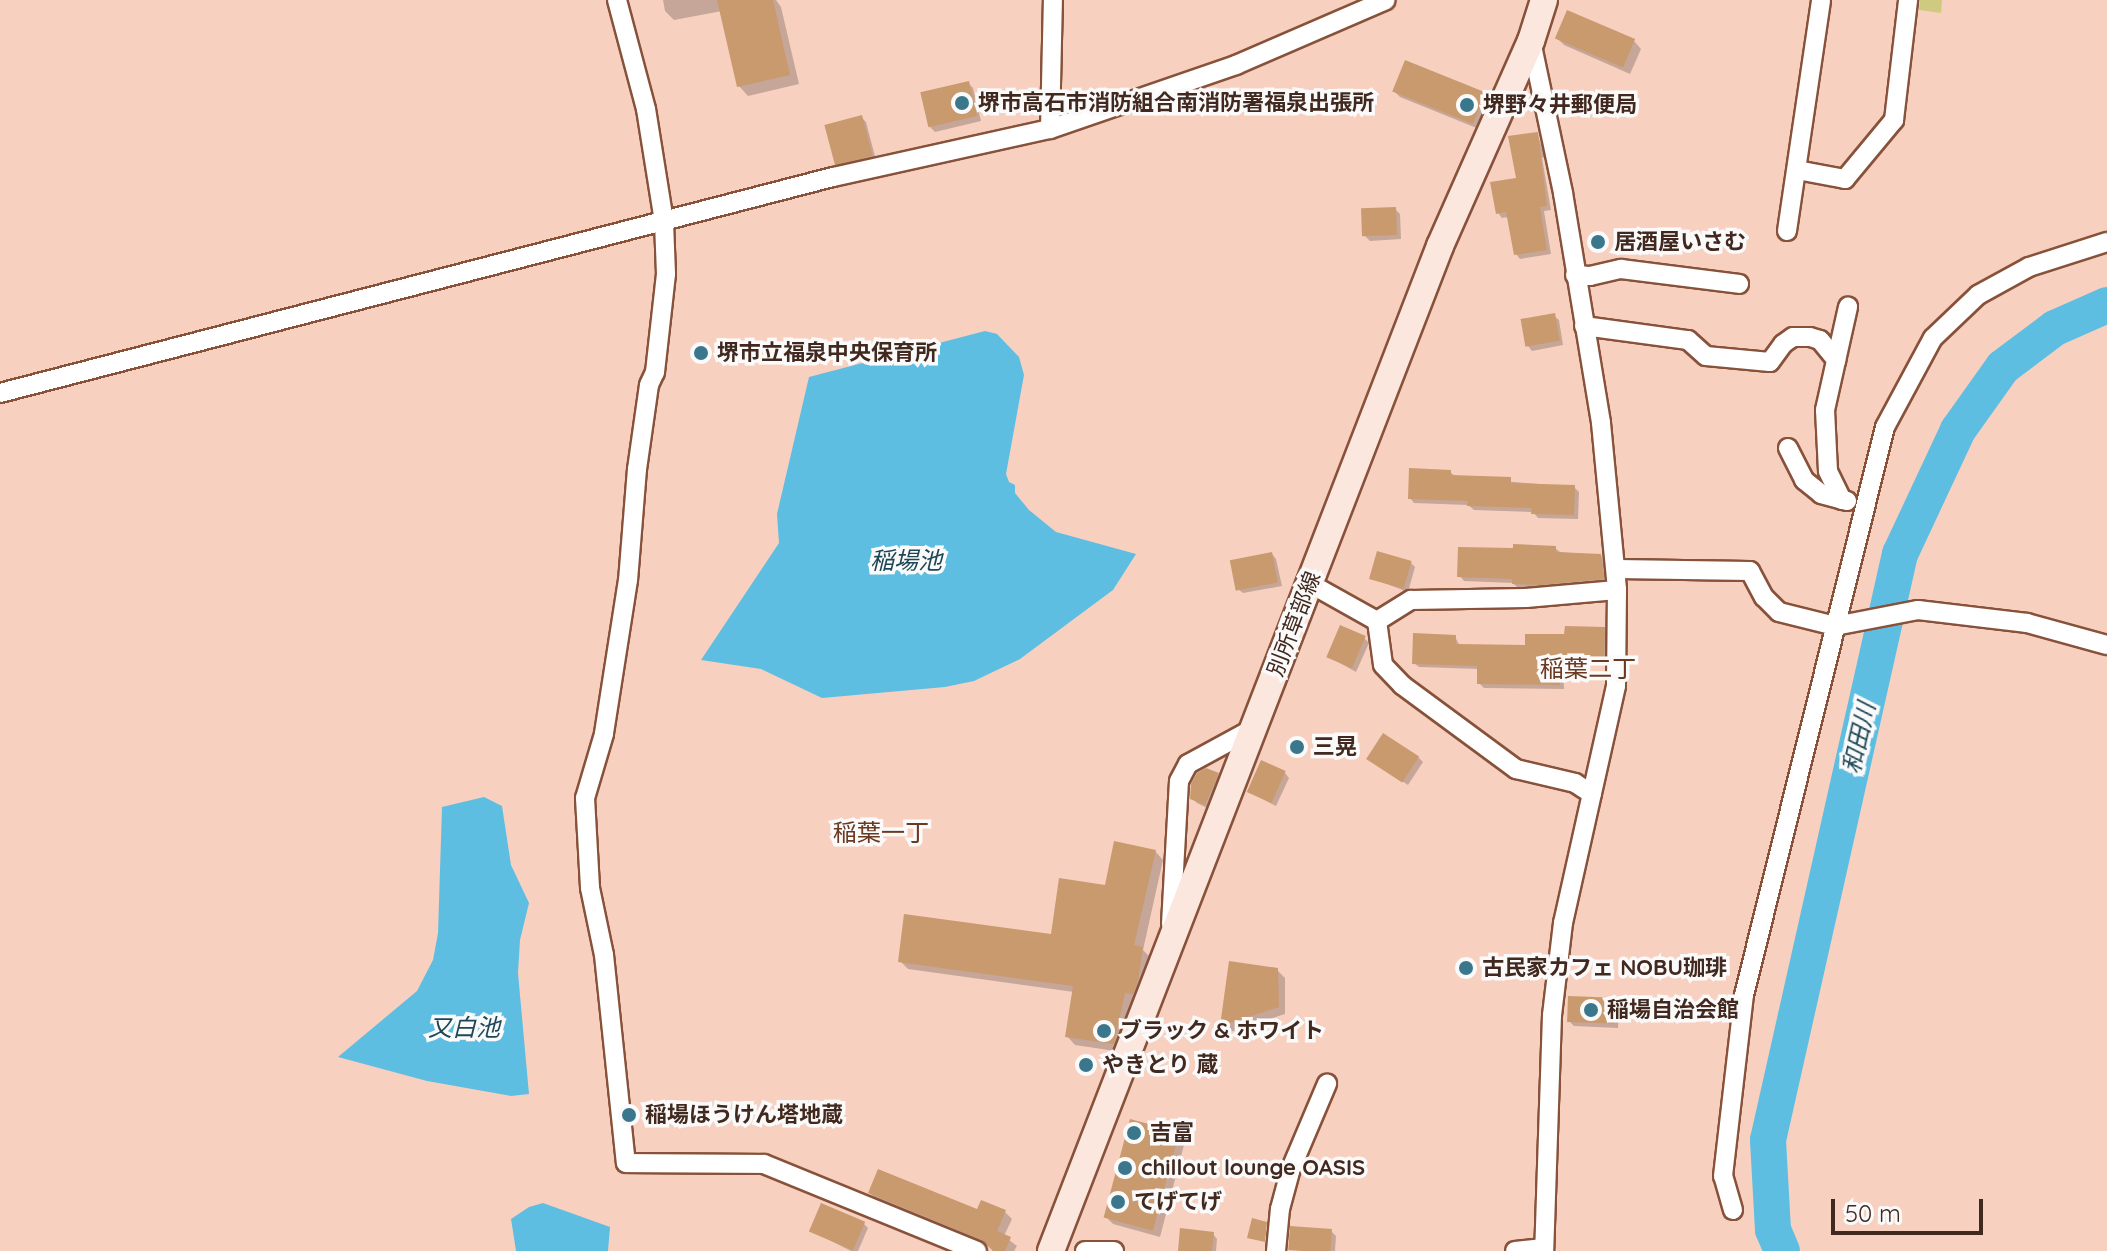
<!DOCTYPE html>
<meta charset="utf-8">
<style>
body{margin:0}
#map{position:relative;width:2107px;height:1251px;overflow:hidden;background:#f7d0c0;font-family:Quicksand,"Noto Sans JP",sans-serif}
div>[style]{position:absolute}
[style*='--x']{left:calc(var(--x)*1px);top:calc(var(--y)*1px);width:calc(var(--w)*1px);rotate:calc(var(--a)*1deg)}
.green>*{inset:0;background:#d0ca80}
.water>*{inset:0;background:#5ebee1}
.shadow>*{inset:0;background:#0003}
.river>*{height:36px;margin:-18px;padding:0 18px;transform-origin:18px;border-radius:18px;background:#5ebee1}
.building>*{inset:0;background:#c99a6e;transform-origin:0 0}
.roads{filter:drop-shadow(2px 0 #88523a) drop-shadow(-2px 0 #88523a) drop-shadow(0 2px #88523a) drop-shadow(0 -2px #88523a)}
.minor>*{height:18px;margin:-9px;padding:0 9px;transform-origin:9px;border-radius:9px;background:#fff}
.secondary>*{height:26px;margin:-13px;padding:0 13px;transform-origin:13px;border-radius:13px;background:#fce7df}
.dots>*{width:22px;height:22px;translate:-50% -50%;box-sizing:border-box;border:4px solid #fafafa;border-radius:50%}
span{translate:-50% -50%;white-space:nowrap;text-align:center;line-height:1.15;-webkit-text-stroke:7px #fafafa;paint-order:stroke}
.poi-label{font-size:22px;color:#42291f;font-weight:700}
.left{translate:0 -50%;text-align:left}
.street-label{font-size:22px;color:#42291f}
.water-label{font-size:24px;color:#1d4756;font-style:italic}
.neighbourhood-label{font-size:24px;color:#6b3820}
.scale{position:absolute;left:1831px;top:1199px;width:152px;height:36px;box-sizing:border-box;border:4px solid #42291f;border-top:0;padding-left:10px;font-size:24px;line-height:28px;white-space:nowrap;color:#42291f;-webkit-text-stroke:6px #fafafa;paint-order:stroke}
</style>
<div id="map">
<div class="green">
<div style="clip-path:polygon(1920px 0,1942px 0,1941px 13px,1919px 10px)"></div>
</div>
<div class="water">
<div style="clip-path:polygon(985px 331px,997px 334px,1019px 357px,1024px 375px,1006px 474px,1009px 482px,1015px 485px,1015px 493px,1029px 510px,1056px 532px,1136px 554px,1113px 590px,1020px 659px,974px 681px,945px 687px,822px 698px,761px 669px,701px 660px,779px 543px,777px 514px,809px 377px)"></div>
<div style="clip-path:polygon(484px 797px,502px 806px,511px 865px,529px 903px,520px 940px,518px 973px,529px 1094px,511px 1096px,427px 1081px,338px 1057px,417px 991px,433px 960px,438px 933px,442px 807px)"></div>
<div style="clip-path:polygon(543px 1203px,610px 1227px,608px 1251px,516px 1251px,511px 1219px,529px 1207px)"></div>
</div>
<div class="shadow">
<div style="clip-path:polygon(663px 0,776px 0,781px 7px,799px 84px,748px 96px,739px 86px,722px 11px,674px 20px,665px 11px)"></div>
<div style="clip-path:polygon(1557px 38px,1634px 41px,1641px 49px,1630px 74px,1564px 45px)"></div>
<div style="clip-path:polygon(968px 83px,973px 88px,981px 121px,935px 132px,930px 127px)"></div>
<div style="clip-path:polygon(1393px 90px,1485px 94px,1492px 101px,1479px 129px,1400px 97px)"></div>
<div style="clip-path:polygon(861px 117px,866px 122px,876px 160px,841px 168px,837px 163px)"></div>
<div style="clip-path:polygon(1537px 134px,1546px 157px,1542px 158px,1551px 210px,1544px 211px,1551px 254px,1520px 259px,1516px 254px,1509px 217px,1502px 218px,1498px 213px,1518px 180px)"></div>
<div style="clip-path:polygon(1395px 209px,1400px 214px,1401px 239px,1370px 241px,1365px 236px)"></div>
<div style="clip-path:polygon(1554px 316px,1559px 320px,1563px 345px,1532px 351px,1528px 346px)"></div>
<div style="clip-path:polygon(1450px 472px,1456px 477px,1574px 487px,1579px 492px,1578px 519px,1538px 518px,1533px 512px,1474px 510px,1468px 505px,1414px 503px,1410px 498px)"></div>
<div style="clip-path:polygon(1555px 548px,1560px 552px,1601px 556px,1605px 560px,1608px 583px,1518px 588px,1513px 583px,1464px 581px,1460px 576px)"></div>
<div style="clip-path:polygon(1272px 554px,1276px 559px,1282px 586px,1243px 593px,1238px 589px)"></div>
<div style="clip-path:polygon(1411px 563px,1415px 567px,1408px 592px,1371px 578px)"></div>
<div style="clip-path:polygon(1604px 629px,1608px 634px,1608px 661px,1563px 660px,1564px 689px,1484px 688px,1479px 683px,1479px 669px,1419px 667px,1414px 663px,1455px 637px,1460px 646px,1527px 647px)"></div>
<div style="clip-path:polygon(1364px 638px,1369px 643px,1356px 672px,1329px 657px)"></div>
<div style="clip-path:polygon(1418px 757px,1423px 762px,1408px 785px,1374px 763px)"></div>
<div style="clip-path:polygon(1285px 773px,1289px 778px,1276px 806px,1249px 792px)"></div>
<div style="clip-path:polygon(1218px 775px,1222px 780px,1209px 809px,1197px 803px,1192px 798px)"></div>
<div style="clip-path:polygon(1155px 851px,1163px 860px,1143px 950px,1150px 957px,1146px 990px,1142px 1001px,1133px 1000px,1122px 1052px,1075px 1045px,1067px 1036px,1074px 992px,908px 969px,900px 961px,1053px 936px)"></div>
<div style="clip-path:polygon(1230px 963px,1277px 970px,1285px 978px,1285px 1014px,1230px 1032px,1223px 1025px)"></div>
<div style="clip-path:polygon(1614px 1000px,1619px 1004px,1618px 1028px,1574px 1026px,1569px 1021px)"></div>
<div style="clip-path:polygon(1178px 1133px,1185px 1141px,1160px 1237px,1113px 1224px,1106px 1217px)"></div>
<div style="clip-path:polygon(870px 1193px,978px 1212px,1005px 1212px,1012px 1219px,1004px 1236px,1017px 1246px,1014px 1251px,993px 1251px,988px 1245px,877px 1200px)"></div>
<div style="clip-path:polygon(864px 1224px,868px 1228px,858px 1251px,851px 1251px,811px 1231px)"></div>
<div style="clip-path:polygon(1331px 1231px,1336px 1236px,1335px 1251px,1290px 1250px)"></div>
<div style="clip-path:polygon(1213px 1234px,1217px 1239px,1216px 1251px,1180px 1251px)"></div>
</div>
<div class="river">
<div style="--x:1782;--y:1251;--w:23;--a:-113"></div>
<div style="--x:1773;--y:1230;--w:90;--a:-93.2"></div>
<div style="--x:1768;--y:1140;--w:601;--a:-77.31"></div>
<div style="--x:1900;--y:554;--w:137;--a:-64.9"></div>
<div style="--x:1958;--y:430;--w:77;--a:-54.5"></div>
<div style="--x:2003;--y:367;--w:65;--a:-36.9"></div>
<div style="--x:2055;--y:328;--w:57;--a:-23.9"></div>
</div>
<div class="building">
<div style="clip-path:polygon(717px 0,773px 0,790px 75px,737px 87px)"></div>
<div style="left:1567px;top:10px;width:74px;height:31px;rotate:23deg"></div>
<div style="left:1405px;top:60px;width:87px;height:34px;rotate:22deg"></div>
<div style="left:969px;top:81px;width:36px;height:50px;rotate:77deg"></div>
<div style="left:862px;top:115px;width:42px;height:39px;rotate:75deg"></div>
<div style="clip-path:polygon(1538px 132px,1547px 206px,1540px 207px,1547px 250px,1514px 255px,1506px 212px,1496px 214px,1490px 182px,1516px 178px,1508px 136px)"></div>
<div style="left:1396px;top:207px;width:28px;height:35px;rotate:88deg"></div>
<div style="left:1555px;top:313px;width:28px;height:35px;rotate:80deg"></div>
<div style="clip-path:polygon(1409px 468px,1451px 470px,1451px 475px,1511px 477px,1511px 483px,1575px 485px,1574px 515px,1531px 514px,1532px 508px,1467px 506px,1468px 501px,1408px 499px)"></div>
<div style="clip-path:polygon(1513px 544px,1556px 546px,1556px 552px,1601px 554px,1604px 579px,1541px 585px,1512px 584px,1512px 579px,1457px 577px,1458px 547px,1513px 548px)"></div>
<div style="left:1377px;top:551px;width:36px;height:29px;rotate:16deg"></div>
<div style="left:1272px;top:552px;width:31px;height:43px;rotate:79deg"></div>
<div style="left:1340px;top:625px;width:28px;height:35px;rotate:23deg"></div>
<div style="clip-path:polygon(1565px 626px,1605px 627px,1604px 657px,1559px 656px,1560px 685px,1477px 684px,1477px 666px,1412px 664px,1413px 633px,1456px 635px,1456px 644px,1525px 645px,1525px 634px,1564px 634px)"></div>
<div style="left:1383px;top:733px;width:43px;height:31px;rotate:33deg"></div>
<div style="left:1261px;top:760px;width:27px;height:35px;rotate:24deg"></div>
<div style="clip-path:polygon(1206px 768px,1219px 773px,1205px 805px,1190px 799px,1191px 784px,1197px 773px)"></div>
<div style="clip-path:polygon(1114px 841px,1156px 850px,1134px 945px,1143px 947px,1138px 981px,1133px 994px,1125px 993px,1114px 1044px,1065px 1037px,1073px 986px,898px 962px,904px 914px,1051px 934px,1059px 878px,1105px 885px)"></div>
<div style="clip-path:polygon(1229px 961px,1278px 968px,1279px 1007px,1220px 1026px)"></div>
<div style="left:1568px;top:996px;width:47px;height:26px;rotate:2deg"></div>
<div style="left:1130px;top:1119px;width:51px;height:102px;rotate:15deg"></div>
<div style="clip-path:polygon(878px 1169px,977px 1209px,981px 1200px,1006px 1210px,997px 1231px,1011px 1237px,1005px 1251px,993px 1251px,982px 1240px,868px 1193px)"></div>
<div style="left:821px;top:1203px;width:48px;height:31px;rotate:23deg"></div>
<div style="clip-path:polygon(1252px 1218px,1267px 1222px,1265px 1242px,1247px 1238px)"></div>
<div style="left:1290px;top:1226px;width:42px;height:24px;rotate:4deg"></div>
<div style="clip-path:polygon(1180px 1228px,1214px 1232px,1212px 1251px,1178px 1251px)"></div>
</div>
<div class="roads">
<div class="minor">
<div style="--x:617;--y:0;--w:113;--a:75.1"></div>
<div style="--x:646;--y:109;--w:114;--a:80.9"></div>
<div style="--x:664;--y:222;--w:52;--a:87.8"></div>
<div style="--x:666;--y:274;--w:99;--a:96.4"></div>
<div style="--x:655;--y:372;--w:14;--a:115"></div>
<div style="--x:649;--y:385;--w:85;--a:98.1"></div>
<div style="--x:637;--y:469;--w:111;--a:94.6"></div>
<div style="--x:628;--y:580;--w:156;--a:98.9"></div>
<div style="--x:604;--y:734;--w:67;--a:106.5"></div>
<div style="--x:585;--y:798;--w:90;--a:86.8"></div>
<div style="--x:590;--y:888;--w:68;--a:78.2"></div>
<div style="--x:604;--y:955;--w:209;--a:84"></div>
<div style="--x:626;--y:1163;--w:138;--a:0.4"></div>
<div style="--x:764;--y:1164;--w:230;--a:22.2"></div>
<div style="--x:1531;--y:41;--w:155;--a:78.1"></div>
<div style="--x:1563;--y:193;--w:233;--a:80.6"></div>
<div style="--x:1601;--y:423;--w:168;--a:84.5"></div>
<div style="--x:1617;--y:590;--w:96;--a:90.6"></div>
<div style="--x:1616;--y:686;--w:243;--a:102.6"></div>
<div style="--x:1563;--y:923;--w:93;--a:96.8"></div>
<div style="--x:1552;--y:1015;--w:236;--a:91.9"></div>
<div style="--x:1050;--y:129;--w:129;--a:-88.7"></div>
<div style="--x:1797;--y:170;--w:49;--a:10.6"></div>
<div style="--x:1845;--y:179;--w:77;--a:-50.3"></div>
<div style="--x:1894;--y:120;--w:121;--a:-83.3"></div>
<div style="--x:1787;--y:231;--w:233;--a:-81.6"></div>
<div style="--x:1575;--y:275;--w:15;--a:4"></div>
<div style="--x:1590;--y:276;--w:32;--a:-13"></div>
<div style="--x:1621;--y:269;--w:119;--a:7.2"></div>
<div style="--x:1584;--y:326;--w:105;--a:7.7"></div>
<div style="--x:1688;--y:340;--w:24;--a:42"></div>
<div style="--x:1706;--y:356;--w:64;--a:5.4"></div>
<div style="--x:1770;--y:362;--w:22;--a:-54"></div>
<div style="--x:1783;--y:344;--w:12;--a:-35"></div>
<div style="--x:1793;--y:337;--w:17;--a:0"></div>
<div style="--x:1810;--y:337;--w:10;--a:17"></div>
<div style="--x:1820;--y:340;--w:26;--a:51"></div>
<div style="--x:0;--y:393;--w:861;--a:-14.54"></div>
<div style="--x:833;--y:177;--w:222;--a:-12.5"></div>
<div style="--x:1050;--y:129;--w:197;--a:-19"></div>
<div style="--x:1236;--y:65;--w:163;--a:-23.4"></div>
<div style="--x:1788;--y:448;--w:36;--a:63"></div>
<div style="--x:1804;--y:480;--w:22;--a:39"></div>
<div style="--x:1821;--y:494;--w:27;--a:15"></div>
<div style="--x:1842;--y:500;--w:32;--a:-116"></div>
<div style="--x:1828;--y:471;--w:61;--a:-92.8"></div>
<div style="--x:1825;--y:410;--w:106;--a:-77.4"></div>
<div style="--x:1617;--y:569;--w:133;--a:0.9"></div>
<div style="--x:1750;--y:571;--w:30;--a:62"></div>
<div style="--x:1764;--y:597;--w:21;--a:45"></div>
<div style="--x:1779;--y:612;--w:58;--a:14"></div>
<div style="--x:1835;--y:626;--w:85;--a:-10.9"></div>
<div style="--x:1918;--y:610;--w:110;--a:6.8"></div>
<div style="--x:2027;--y:623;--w:83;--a:15.4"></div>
<div style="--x:1309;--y:583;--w:78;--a:29.2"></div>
<div style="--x:1377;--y:621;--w:44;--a:82.2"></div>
<div style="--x:1383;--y:665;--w:28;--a:46"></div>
<div style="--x:1402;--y:685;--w:142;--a:36.4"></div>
<div style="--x:1516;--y:769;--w:61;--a:13.3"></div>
<div style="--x:1575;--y:783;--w:20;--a:33"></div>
<div style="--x:1377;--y:621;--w:40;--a:-32"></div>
<div style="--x:1411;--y:600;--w:115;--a:-1"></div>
<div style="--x:1526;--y:598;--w:91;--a:-5"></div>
<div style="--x:1171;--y:924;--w:143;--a:-86.8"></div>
<div style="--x:1179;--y:781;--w:19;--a:-62"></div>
<div style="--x:1188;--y:764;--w:75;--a:-28.6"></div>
<div style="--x:1733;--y:1210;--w:35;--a:-106"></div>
<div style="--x:1723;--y:1176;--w:182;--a:-83.4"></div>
<div style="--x:1744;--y:995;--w:585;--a:-76.06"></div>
<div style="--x:1885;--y:427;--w:101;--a:-61.7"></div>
<div style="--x:1933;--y:338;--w:62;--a:-43.7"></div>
<div style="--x:1978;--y:295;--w:58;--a:-28.8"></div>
<div style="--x:2029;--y:267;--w:82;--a:-17.8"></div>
<div style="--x:1085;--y:1251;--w:29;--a:0"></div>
<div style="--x:1276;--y:1251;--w:42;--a:-84.6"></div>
<div style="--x:1280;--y:1209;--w:39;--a:-75"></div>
<div style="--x:1290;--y:1171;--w:95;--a:-67"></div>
<div style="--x:1515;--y:1251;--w:29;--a:-6"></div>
</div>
<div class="secondary">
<div style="--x:1051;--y:1251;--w:1078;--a:-68.84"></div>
<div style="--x:1440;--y:246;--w:224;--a:-66.1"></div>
<div style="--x:1531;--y:41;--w:43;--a:-72.4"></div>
</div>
</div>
<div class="dots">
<div style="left:962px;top:103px;background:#3a778d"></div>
<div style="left:1467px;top:105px;background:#3a778d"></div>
<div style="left:1598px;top:242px;background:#3a778d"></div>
<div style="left:701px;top:353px;background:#3a778d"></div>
<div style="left:1297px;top:747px;background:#3a778d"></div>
<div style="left:1466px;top:968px;background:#3a778d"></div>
<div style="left:1591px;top:1010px;background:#3a778d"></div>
<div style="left:1104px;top:1031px;background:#3a778d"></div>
<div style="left:1086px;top:1065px;background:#3a778d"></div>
<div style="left:629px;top:1115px;background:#3a778d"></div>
<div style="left:1134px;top:1133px;background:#3a778d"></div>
<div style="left:1125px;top:1168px;background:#3a778d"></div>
<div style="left:1118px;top:1202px;background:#3a778d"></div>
</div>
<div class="poi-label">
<span class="left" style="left:978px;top:103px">堺市高石市消防組合南消防署福泉出張所</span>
<span class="left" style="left:1483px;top:105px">堺野々井郵便局</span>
<span class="left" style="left:1614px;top:242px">居酒屋いさむ</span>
<span class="left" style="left:717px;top:353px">堺市立福泉中央保育所</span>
<span class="left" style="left:1313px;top:747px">三晃</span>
<span class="left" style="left:1482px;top:968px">古民家カフェ NOBU珈琲</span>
<span class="left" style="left:1607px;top:1010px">稲場自治会館</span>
<span class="left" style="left:1120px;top:1031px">ブラック &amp; ホワイト</span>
<span class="left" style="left:1102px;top:1065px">やきとり 蔵</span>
<span class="left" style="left:645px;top:1115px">稲場ほうけん塔地蔵</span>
<span class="left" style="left:1150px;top:1133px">吉富</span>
<span class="left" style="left:1141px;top:1168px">chillout lounge OASIS</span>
<span class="left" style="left:1134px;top:1202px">てげてげ</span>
</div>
<div class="street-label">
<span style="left:1294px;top:624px;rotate:-69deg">別所草部線</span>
</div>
<div class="water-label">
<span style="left:906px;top:561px">稲場池</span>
<span style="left:1859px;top:738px;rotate:-77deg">和田川</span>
<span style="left:464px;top:1028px">又白池</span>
</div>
<div class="neighbourhood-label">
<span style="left:1588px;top:669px">稲葉二丁</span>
<span style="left:881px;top:833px">稲葉一丁</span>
</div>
<div class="scale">50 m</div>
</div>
